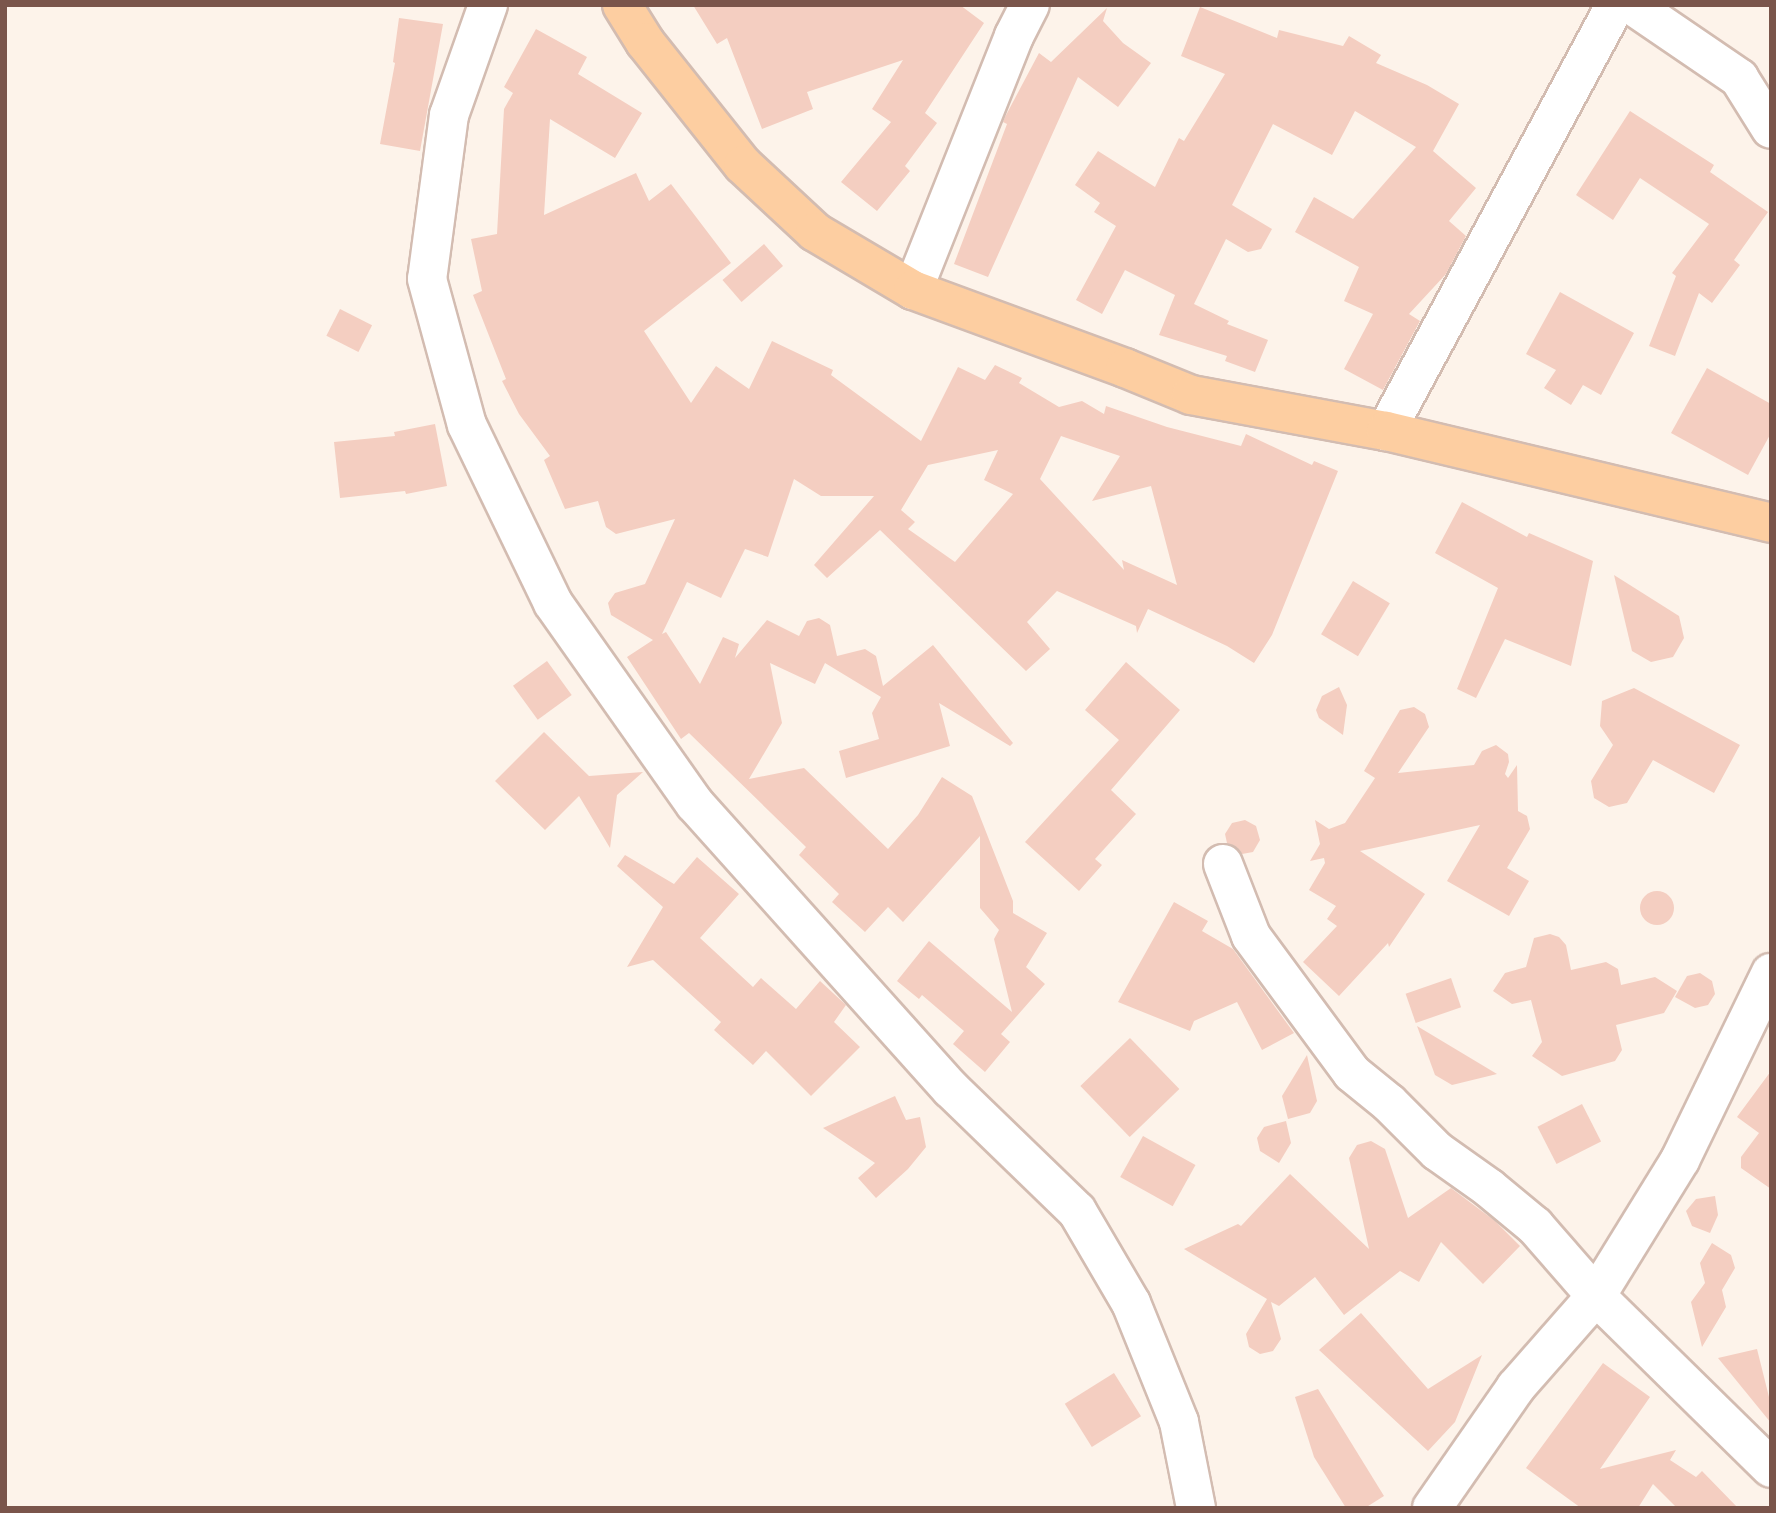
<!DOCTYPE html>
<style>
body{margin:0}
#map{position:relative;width:1776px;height:1513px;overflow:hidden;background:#fdf3ea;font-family:"Sofia Sans Condensed",sans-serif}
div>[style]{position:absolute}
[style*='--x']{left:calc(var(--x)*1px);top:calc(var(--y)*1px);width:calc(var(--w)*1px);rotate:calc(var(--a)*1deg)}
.building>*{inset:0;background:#f4cec1;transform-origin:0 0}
.round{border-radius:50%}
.roads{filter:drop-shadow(2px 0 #d3bcb1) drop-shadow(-2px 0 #d3bcb1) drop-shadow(0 2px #d3bcb1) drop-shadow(0 -2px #d3bcb1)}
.street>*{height:38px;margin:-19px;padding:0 19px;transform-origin:19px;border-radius:19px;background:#fff}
.primary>*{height:38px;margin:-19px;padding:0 19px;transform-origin:19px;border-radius:19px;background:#fdcea1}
span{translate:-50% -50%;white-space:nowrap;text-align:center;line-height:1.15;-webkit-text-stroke:6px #fff8f2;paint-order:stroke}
.frame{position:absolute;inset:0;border:7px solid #7a554b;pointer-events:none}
</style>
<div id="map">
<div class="building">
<div style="clip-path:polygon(693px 5px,960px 5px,984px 23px,925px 113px,937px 123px,905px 166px,910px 171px,877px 211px,841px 182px,891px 122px,872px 109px,903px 60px,807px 92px,813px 109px,762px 129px,727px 38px,717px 44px)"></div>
<div style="clip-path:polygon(1200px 7px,1277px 38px,1279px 30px,1343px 46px,1349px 36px,1381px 55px,1376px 63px,1427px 85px,1459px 104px,1433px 151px,1476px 188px,1449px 221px,1466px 236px,1446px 274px,1409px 314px,1420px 321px,1383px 390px,1344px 369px,1373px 314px,1344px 301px,1359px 267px,1295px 232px,1314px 197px,1353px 219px,1416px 147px,1355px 111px,1332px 155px,1273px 124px,1232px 205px,1272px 229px,1261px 249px,1248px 252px,1226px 239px,1194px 304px,1229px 321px,1227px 324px,1268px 340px,1255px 372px,1225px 361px,1227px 356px,1159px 335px,1175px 295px,1125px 270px,1102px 314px,1076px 300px,1116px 226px,1094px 212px,1100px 203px,1075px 185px,1098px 151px,1155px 187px,1179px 138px,1184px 141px,1225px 74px,1181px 56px)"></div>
<div style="clip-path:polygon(1107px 8px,1103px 21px,1123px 43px,1151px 63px,1118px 107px,1078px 77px,988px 277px,954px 264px,1007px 124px,1003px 122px,1005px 117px,1039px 53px,1051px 62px)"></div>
<div style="clip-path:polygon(399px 18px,443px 24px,420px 151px,380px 144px,395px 63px,393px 62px)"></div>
<div style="clip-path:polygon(evenodd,536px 29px,587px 57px,578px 74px,642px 113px,615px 158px,550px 119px,544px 215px,636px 173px,649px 201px,671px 184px,731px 263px,644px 331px,691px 403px,716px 366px,749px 389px,772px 341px,833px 370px,831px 375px,921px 441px,958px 367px,985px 380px,995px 365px,1022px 378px,1019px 383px,1059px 407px,1082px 401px,1104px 414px,1106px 406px,1167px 427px,1241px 446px,1246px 434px,1312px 465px,1314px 461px,1338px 471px,1272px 635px,1254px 663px,1227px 646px,1148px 609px,1137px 633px,1136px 626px,1057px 591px,1027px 622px,1050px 649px,1026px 671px,880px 530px,827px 578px,814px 565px,874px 496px,821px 496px,794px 479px,768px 557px,745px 549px,721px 598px,687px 582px,662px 634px,666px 632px,700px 684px,723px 637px,739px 644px,735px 658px,767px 620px,799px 636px,807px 621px,819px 618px,830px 625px,837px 656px,865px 649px,876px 656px,883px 686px,933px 645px,1013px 743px,1010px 746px,939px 703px,950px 746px,846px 778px,839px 751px,879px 739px,872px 713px,881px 697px,825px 663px,815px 684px,770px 663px,782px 723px,749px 779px,804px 768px,888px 849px,918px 815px,942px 777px,972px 796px,1013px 901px,1013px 913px,1047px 933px,1026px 967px,1045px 984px,1001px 1034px,1010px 1042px,985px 1072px,953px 1044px,964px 1031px,922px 995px,919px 999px,897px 981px,929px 941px,1012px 1012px,994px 939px,999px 930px,980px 908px,980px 836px,903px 922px,888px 907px,865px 932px,832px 902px,839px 894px,799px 855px,806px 847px,689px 733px,681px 739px,627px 657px,653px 640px,611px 615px,608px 603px,615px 593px,645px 584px,675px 519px,616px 534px,606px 527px,598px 501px,565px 509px,544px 460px,550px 456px,519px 414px,502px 381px,506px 379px,473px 295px,482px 291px,471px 239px,497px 234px,504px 109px,513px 93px,504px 87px,536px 29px,1061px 436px,1120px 456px,1092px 501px,1151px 486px,1177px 585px,1122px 560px,1124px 570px,1040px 479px,1061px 436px,536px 29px,998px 450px,984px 480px,1013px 494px,955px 562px,908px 529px,915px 522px,901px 510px,928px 465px,998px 450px)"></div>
<div style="clip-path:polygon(1630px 111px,1714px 165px,1710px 172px,1768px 212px,1734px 260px,1740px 265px,1712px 303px,1699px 293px,1675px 356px,1649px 346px,1676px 276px,1672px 273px,1709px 224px,1640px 178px,1613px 220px,1576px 195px)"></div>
<div style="left:764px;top:244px;width:29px;height:55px;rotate:49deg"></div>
<div style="clip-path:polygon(1560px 292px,1634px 333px,1601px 395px,1583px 385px,1571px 405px,1544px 388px,1556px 370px,1526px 354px)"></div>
<div style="left:340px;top:309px;width:36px;height:30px;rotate:27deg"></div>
<div style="clip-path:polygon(1707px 368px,1771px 404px,1771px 433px,1748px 475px,1671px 433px)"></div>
<div style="clip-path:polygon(435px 424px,447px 486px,406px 494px,405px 491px,340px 498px,334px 442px,395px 436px,394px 432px)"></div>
<div style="clip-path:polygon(1462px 502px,1527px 537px,1529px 533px,1593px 561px,1571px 666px,1505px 639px,1476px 698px,1457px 689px,1498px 588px,1435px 553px)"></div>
<div style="clip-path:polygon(1614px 575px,1679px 616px,1684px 638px,1673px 657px,1651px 662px,1632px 651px)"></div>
<div style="left:1353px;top:581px;width:43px;height:62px;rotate:31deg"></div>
<div style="left:547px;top:661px;width:42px;height:42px;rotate:54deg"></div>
<div style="clip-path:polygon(1126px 662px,1180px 710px,1111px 790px,1136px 814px,1095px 859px,1102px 865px,1079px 891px,1025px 842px,1119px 740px,1085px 710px)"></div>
<div style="clip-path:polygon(1339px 687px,1347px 705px,1343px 735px,1319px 718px,1316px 710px,1322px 696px)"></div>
<div style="clip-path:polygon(1634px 688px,1740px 745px,1714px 793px,1653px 760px,1627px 803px,1609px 807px,1594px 798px,1591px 781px,1613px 745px,1600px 726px,1602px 701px)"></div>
<div style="clip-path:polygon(1414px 707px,1425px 714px,1429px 727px,1398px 773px,1474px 765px,1482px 751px,1496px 745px,1508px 754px,1509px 762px,1505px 774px,1508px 778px,1517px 765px,1518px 811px,1527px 816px,1530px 829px,1507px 868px,1529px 881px,1509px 916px,1447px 881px,1480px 825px,1360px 851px,1425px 894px,1389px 947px,1388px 943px,1339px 996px,1303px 962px,1337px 926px,1327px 919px,1336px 906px,1309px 890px,1325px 863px,1324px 858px,1310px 861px,1320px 844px,1315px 820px,1329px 829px,1345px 823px,1375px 778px,1364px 771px,1400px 710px)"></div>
<div style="clip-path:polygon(544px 732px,589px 776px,643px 772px,617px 795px,610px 848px,579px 796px,545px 830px,495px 781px)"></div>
<div style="clip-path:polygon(1245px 820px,1256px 826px,1260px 840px,1253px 852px,1242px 854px,1227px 843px,1225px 834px,1232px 823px)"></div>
<div style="clip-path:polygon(625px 855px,674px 884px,697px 857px,739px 894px,700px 938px,753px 987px,761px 978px,796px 1009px,820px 981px,846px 1005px,834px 1022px,860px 1047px,811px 1096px,766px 1051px,753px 1065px,714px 1030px,721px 1022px,653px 960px,627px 967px,663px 907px,617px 866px)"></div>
<div class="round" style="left:1640px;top:891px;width:34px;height:34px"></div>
<div style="clip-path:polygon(1174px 902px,1208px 921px,1202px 931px,1233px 949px,1294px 1033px,1262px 1050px,1237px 1002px,1194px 1021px,1190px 1031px,1118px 1002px)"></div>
<div style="clip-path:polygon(1550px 934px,1559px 937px,1566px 945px,1571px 970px,1606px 962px,1618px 969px,1621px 985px,1655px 977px,1677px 991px,1664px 1013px,1616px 1025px,1622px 1050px,1615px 1061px,1562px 1076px,1532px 1056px,1542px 1042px,1531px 1000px,1512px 1004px,1493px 991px,1505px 973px,1526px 967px,1534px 938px)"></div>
<div style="clip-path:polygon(1700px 973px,1712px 981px,1715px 994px,1708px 1005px,1695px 1008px,1675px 997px,1687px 976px)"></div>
<div style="left:1451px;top:978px;width:31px;height:48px;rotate:71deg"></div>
<div style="clip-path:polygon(1417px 1026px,1497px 1074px,1452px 1085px,1435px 1075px)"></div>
<div style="left:1130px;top:1038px;width:71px;height:69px;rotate:46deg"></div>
<div style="clip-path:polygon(1307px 1055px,1317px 1101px,1310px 1113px,1288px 1119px,1282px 1096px)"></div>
<div style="clip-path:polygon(1771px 1071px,1771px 1189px,1741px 1168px,1741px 1157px,1759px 1133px,1737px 1117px)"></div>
<div style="clip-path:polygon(895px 1096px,906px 1120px,920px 1117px,926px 1147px,908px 1169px,876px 1198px,858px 1178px,875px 1163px,823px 1128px)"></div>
<div style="left:1582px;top:1104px;width:42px;height:50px;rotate:63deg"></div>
<div style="clip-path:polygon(1286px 1121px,1291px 1143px,1279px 1163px,1260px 1151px,1257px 1138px,1264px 1127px)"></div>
<div style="left:1143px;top:1136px;width:60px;height:47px;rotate:29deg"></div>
<div style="clip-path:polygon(1371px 1141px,1385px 1149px,1408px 1218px,1451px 1188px,1495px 1221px,1520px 1246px,1483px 1284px,1441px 1242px,1419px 1282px,1400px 1271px,1344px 1315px,1315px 1277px,1279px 1306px,1271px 1302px,1281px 1339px,1273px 1351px,1260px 1354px,1249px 1347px,1246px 1334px,1267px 1299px,1184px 1249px,1238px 1224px,1241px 1226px,1290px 1174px,1369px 1249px,1349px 1158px,1357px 1145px)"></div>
<div style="clip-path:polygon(1715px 1196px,1718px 1215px,1710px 1233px,1692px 1226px,1686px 1211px,1696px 1199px)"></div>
<div style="clip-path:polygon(1712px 1243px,1731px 1255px,1735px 1268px,1722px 1290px,1726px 1307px,1702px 1347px,1691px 1302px,1705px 1283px,1700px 1263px)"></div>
<div style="clip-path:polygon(1361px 1313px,1428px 1389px,1482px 1355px,1455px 1422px,1428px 1451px,1319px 1350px)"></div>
<div style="clip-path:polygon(1757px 1349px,1771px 1405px,1771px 1423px,1718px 1358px)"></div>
<div style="clip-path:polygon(1603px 1363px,1650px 1397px,1600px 1469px,1676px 1450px,1670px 1460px,1696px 1477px,1702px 1471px,1738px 1508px,1677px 1508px,1653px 1484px,1638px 1508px,1581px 1508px,1526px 1468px)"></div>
<div style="left:1114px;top:1373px;width:51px;height:58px;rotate:58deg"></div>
<div style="clip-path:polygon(1318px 1389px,1384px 1496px,1365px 1508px,1346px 1508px,1314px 1457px,1295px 1397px)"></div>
</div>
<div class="roads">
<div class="street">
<div style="--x:488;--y:5;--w:117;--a:109.5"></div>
<div style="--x:449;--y:115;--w:165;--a:97.6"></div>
<div style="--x:427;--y:279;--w:151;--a:74.7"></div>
<div style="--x:467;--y:425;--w:198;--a:64.2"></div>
<div style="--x:553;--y:603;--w:246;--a:54.8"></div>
<div style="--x:695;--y:804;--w:383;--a:48.1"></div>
<div style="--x:951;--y:1089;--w:175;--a:44.1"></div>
<div style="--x:1077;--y:1211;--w:107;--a:59.6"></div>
<div style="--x:1131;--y:1303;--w:128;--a:68"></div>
<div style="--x:1179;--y:1422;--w:88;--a:78.8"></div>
<div style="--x:1632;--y:5;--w:130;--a:34.3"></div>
<div style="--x:1739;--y:78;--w:60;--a:57.9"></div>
<div style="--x:913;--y:290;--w:273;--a:-68.3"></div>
<div style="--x:1014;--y:36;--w:35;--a:-63"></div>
<div style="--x:1386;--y:431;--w:484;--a:-61.7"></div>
<div style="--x:1223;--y:864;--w:77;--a:68.7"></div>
<div style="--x:1251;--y:936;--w:170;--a:53.6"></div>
<div style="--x:1352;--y:1073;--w:48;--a:39"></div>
<div style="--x:1389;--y:1103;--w:68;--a:45"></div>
<div style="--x:1437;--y:1151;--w:64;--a:35.4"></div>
<div style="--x:1489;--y:1188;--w:60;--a:39.6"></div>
<div style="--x:1535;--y:1226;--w:93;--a:48.9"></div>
<div style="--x:1596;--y:1296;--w:245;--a:44.5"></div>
<div style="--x:1432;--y:1508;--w:147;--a:-55.2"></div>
<div style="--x:1516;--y:1387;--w:121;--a:-48.7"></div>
<div style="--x:1596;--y:1296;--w:160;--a:-58.3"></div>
<div style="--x:1680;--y:1160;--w:208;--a:-64.1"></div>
</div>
<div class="primary">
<div style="--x:622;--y:5;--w:44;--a:58.1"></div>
<div style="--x:645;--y:42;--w:157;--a:51.5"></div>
<div style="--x:743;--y:165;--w:98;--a:42.9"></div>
<div style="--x:815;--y:232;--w:114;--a:30.6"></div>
<div style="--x:913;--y:290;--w:226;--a:20.2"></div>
<div style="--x:1125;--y:368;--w:71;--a:22.2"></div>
<div style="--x:1191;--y:395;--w:198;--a:10.5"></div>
<div style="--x:1386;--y:431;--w:396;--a:13.4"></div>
</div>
</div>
<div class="frame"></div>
</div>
